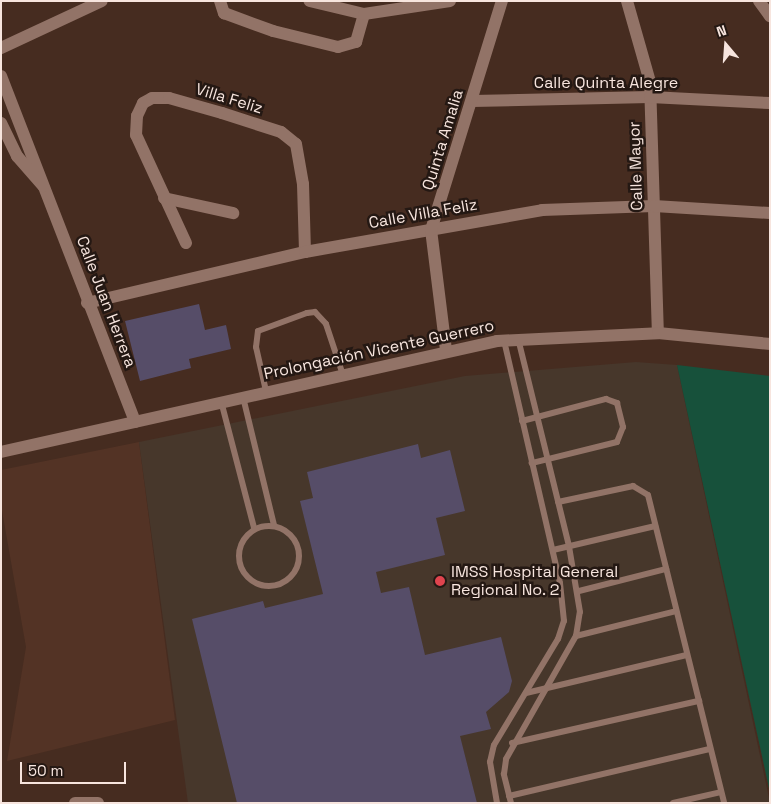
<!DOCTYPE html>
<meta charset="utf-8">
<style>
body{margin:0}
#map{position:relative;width:771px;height:804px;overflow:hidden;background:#462c20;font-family:"Space Grotesk",sans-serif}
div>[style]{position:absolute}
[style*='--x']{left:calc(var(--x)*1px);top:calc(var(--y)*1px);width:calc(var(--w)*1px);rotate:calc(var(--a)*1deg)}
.built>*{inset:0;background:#533325}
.medical>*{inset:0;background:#47372b}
.green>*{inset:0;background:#17513b}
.building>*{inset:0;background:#564d68}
.lane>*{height:6px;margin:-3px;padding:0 3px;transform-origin:3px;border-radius:3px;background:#927367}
.lane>.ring{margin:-3px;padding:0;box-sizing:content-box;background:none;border:6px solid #927367;border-radius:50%}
.street>*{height:12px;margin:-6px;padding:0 6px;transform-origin:6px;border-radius:6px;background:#927367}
.secondary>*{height:12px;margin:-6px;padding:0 6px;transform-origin:6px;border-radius:6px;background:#927367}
.dots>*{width:14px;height:14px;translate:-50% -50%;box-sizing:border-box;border:2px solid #241813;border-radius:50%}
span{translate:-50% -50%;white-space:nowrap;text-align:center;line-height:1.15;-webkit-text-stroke:5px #241813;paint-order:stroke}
.street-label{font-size:16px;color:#f7e5de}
.poi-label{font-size:16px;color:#f7e5de}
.left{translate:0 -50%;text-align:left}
.frame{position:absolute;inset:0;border:2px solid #f7e5de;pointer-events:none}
.north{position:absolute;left:701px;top:20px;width:50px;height:50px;-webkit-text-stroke:4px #241813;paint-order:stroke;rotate:342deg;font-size:14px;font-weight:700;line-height:20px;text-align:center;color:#f7e5de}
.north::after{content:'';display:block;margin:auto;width:18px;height:22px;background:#f7e5de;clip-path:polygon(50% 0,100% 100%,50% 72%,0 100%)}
.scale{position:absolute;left:20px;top:762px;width:106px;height:22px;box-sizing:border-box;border:2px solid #f7e5de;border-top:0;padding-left:6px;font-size:15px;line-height:18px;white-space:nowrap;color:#f7e5de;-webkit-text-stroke:4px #241813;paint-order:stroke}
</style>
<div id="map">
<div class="built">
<div style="clip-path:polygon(139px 442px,175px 720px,7px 761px,26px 647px,1px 505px,1px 470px)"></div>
</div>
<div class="medical">
<div style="clip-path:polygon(636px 362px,677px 365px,770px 803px,188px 803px,139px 442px,465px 376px)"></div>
</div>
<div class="green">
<div style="clip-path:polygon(677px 365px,770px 376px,770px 793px)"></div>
</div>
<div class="building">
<div style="clip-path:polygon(199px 304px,205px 330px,226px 325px,231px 349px,189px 359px,191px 368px,140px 381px,125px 321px)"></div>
<div style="clip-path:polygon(418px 444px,421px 458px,450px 450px,465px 511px,436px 518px,445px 555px,376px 572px,381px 593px,409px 587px,425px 655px,501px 637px,512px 681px,509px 692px,486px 712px,491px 729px,460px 736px,477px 803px,237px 803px,192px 619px,263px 601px,265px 608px,323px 594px,300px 501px,313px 498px,307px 472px)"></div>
</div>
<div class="lane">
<div style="--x:266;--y:391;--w:45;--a:-102.8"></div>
<div style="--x:256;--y:347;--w:16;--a:-83"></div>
<div style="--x:258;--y:331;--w:52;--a:-20.2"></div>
<div style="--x:307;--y:313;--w:8;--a:-7"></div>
<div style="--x:315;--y:312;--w:16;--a:47"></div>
<div style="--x:326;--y:324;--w:51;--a:71.6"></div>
<div style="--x:243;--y:397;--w:132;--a:76.4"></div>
<div style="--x:221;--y:401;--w:131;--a:75.4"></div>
<div style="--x:522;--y:421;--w:87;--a:-14.7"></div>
<div style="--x:606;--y:399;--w:12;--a:20"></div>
<div style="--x:617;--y:403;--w:25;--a:76"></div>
<div style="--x:623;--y:427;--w:16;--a:112"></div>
<div style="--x:617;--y:442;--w:88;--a:166.1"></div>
<div style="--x:558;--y:502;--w:77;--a:-12"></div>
<div style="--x:633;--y:486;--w:17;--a:31"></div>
<div style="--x:648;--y:495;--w:317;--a:76.1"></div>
<div class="ring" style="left:239px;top:526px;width:54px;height:54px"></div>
<div style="--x:553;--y:550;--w:105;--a:-13.2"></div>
<div style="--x:579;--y:591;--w:90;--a:-14.2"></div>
<div style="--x:576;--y:636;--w:103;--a:-14"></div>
<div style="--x:526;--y:693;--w:165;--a:-13.3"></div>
<div style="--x:512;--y:743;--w:192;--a:-12.7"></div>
<div style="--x:509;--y:796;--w:206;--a:-13.2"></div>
<div style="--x:497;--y:803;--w:42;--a:-99.7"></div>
<div style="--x:490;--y:762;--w:17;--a:-77"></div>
<div style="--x:494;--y:745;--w:124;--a:-58.9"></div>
<div style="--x:558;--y:639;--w:19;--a:-72"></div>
<div style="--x:564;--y:621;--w:38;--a:-96"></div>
<div style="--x:560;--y:583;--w:249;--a:-103"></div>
<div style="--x:511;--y:803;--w:30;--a:-104"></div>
<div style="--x:504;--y:774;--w:15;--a:-82"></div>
<div style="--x:506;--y:759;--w:142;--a:-60.4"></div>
<div style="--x:576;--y:636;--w:24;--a:-81"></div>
<div style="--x:580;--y:612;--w:67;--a:-99.5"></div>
<div style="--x:569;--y:546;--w:213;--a:-103.8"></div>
<div style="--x:673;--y:803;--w:49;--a:-12.9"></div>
</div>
<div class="street">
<div style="--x:220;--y:1;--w:13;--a:72"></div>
<div style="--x:224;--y:13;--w:52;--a:20.2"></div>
<div style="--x:273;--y:31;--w:67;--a:13.8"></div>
<div style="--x:338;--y:47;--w:19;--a:-16"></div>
<div style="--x:356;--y:42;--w:29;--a:-74"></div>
<div style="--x:364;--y:14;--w:56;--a:-166.5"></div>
<div style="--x:627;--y:1;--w:84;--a:74.1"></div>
<div style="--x:650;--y:82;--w:251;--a:88.2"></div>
<div style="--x:759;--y:1;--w:19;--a:54"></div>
<div style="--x:364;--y:14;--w:87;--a:-8.6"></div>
<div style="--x:1;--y:48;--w:111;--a:-25"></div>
<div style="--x:472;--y:101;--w:178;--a:-1.3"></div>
<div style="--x:650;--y:97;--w:120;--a:2.9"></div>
<div style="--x:164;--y:198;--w:71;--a:12.3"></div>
<div style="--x:186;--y:243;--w:119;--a:-114.8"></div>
<div style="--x:136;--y:135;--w:19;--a:-87"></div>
<div style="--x:137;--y:116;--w:14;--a:-65"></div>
<div style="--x:143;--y:103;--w:10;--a:-29"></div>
<div style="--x:152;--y:98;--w:17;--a:0"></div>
<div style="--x:169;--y:98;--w:55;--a:15.8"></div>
<div style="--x:222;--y:113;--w:62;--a:17.9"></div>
<div style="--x:281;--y:132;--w:19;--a:39"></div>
<div style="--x:296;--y:144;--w:41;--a:80.1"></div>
<div style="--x:303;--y:184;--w:68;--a:88.3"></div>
<div style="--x:87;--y:303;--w:224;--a:-13.2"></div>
<div style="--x:305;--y:252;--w:241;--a:-10"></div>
<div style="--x:542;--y:210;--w:112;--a:-2"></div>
<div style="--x:654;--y:206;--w:116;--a:3.5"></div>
<div style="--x:446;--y:350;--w:121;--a:-97.1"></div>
<div style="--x:431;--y:230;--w:240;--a:-72.8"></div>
<div style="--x:75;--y:803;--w:23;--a:0"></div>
</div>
<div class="secondary">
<div style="--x:1;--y:76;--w:371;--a:68.8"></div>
<div style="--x:1;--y:123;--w:37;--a:64"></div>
<div style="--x:17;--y:156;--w:40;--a:49"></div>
<div style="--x:1;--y:452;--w:508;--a:-12.61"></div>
<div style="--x:497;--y:341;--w:161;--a:-2.8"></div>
<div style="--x:658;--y:333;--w:113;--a:5.6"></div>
</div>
<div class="dots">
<div style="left:440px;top:581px;background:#e0444e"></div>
</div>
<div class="street-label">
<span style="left:606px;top:83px">Calle Quinta Alegre</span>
<span style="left:229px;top:99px;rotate:17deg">Villa Feliz</span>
<span style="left:443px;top:140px;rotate:-73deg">Quinta Amalia</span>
<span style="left:636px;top:166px;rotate:-92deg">Calle Mayor</span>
<span style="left:423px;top:214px;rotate:-10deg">Calle Villa Feliz</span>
<span style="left:106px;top:302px;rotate:69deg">Calle Juan Herrera</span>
<span style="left:379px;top:350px;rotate:-12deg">Prolongación Vicente Guerrero</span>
</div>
<div class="poi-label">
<span class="left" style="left:451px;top:581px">IMSS Hospital General<br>Regional No. 2</span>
</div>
<div class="frame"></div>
<div class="north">N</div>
<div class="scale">50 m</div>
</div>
